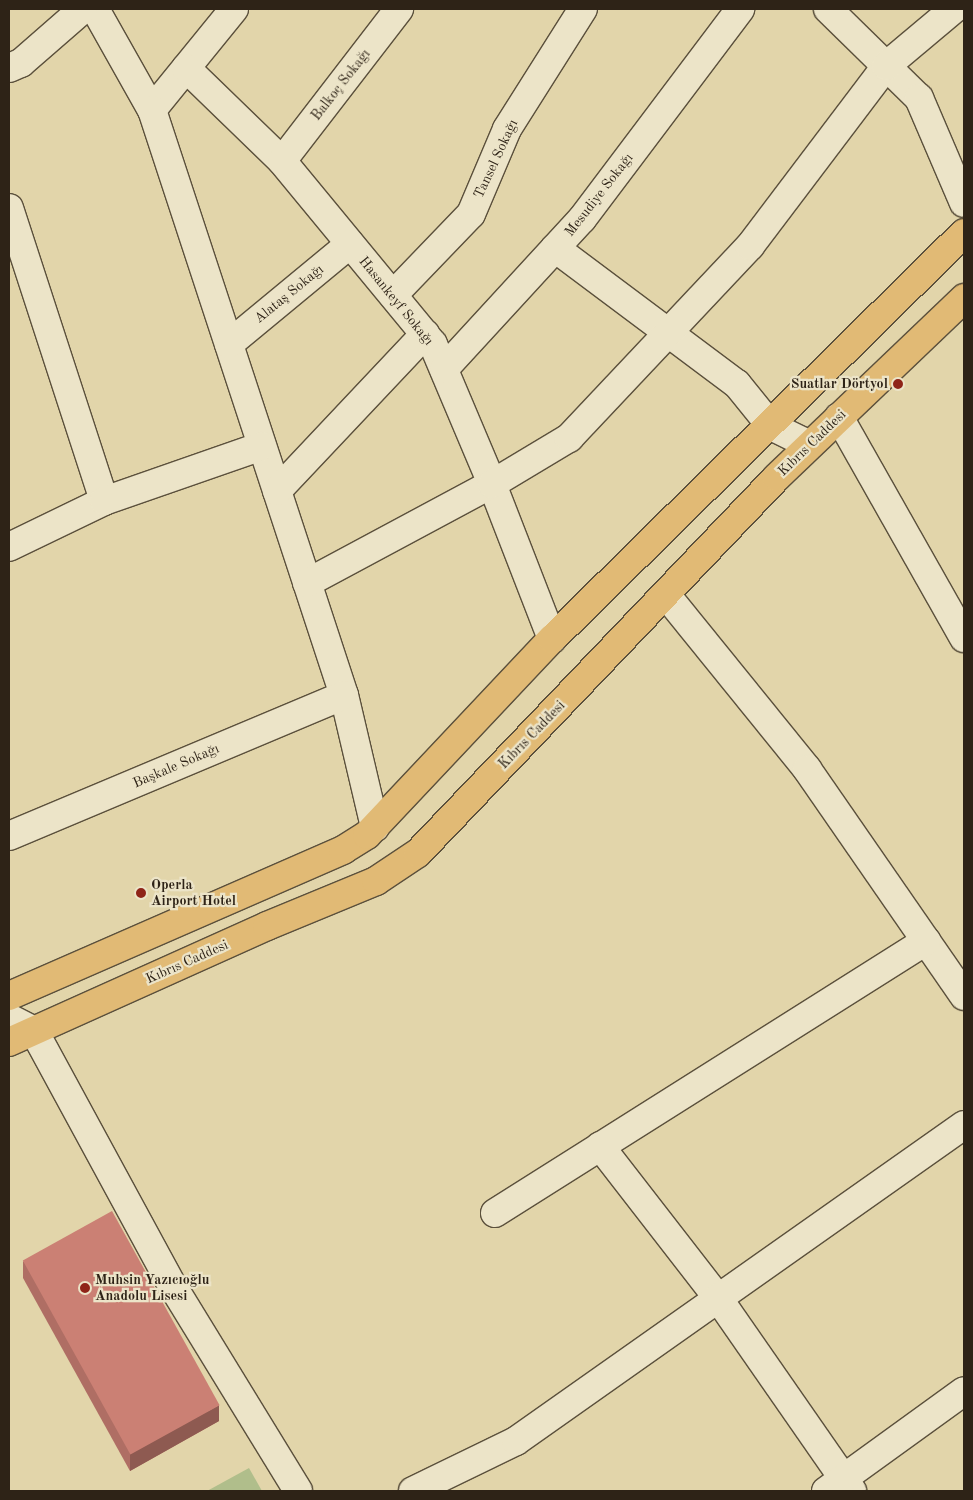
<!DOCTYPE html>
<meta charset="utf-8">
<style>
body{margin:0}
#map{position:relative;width:973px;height:1500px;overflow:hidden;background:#e2d5aa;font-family:"Old Standard TT",serif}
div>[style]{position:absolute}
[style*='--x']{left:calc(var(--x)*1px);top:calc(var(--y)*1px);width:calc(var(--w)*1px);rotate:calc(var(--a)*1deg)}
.green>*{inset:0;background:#b0be8b}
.roads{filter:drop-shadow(1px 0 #5b503c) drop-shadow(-1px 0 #5b503c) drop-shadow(0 1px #5b503c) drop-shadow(0 -1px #5b503c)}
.minor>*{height:28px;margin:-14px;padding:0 14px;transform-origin:14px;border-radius:14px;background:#ece4c8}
.major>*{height:28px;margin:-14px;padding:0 14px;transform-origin:14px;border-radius:14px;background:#e1ba75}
.wall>*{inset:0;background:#af6e64}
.shaded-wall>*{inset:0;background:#8e5a51}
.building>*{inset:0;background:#cb8074;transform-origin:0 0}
.dots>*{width:14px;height:14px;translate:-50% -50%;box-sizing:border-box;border:2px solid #ece4c8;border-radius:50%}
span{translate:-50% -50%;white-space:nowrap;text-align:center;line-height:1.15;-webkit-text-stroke:4.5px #ece4c8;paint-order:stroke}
.street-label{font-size:14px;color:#2e2317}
.poi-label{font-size:14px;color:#2e2317;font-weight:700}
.right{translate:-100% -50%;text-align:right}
.left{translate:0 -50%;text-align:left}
.frame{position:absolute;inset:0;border:10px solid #2e2317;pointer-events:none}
</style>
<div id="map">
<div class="green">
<div style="clip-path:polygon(249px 1468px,262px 1491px,207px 1491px)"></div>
</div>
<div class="roads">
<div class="minor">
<div style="--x:95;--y:9;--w:116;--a:60.6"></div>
<div style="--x:234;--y:9;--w:130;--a:129.1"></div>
<div style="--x:152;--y:110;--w:616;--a:71.83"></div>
<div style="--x:344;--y:695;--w:136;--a:76.8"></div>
<div style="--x:828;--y:9;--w:127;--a:44.4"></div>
<div style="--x:919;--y:98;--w:114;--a:66.8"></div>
<div style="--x:9;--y:68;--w:13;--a:-23"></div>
<div style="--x:21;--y:63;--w:82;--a:-41.1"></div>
<div style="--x:186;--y:68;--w:134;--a:44.1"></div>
<div style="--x:282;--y:161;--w:237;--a:50.5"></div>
<div style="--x:433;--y:344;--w:152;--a:67.1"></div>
<div style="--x:492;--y:484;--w:166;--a:68.8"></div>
<div style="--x:282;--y:161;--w:192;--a:-52.4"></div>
<div style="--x:9;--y:208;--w:308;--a:72"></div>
<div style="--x:555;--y:248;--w:227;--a:36.8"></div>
<div style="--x:737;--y:384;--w:54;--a:51"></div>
<div style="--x:771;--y:426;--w:43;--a:26"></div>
<div style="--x:393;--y:295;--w:112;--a:-46.1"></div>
<div style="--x:471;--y:214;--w:92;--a:-67"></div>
<div style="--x:507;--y:129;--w:142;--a:-57.7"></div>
<div style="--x:229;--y:344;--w:157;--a:-39.6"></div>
<div style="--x:444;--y:369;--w:204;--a:-47.4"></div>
<div style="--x:582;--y:219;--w:263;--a:-53"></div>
<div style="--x:839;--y:417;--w:254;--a:60.5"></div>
<div style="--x:277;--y:491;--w:216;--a:-46.7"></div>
<div style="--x:9;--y:547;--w:106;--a:-25.8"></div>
<div style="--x:104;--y:501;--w:167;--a:-19.2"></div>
<div style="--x:307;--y:583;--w:210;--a:-28.2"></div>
<div style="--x:492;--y:484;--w:90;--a:-30.9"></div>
<div style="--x:569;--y:438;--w:264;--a:-46.7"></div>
<div style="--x:750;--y:246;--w:226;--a:-52.9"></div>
<div style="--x:886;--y:66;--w:89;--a:-40"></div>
<div style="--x:667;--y:596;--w:223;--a:51"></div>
<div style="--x:807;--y:769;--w:276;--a:55.3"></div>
<div style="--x:9;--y:836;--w:363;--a:-22.8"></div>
<div style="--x:9;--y:1018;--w:28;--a:27"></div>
<div style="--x:34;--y:1031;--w:289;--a:61.5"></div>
<div style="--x:172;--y:1285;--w:241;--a:58.5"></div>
<div style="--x:600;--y:1146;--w:192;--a:52.2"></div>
<div style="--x:718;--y:1298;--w:235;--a:55.2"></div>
<div style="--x:495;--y:1213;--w:510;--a:-32.26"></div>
<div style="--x:413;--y:1491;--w:114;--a:-25.9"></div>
<div style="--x:516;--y:1441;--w:548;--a:-35.2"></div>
<div style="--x:826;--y:1491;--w:170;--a:-35.9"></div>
</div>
<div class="major">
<div style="--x:9;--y:996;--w:365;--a:-23.6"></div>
<div style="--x:343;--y:850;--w:28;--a:-32"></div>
<div style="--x:367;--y:835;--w:270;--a:-46.7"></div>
<div style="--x:552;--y:639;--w:578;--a:-44.58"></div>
<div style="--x:9;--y:1042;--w:283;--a:-24.2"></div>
<div style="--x:267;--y:926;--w:118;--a:-22.4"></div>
<div style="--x:376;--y:881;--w:50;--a:-33.7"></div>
<div style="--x:418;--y:853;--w:520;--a:-46.32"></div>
<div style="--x:777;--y:477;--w:259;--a:-43.7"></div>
</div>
</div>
<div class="wall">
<div style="clip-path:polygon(23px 1261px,219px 1421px,130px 1471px,23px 1278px)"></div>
</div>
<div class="shaded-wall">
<div style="clip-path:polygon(219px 1405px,219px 1421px,130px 1471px,130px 1454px)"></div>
</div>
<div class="building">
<div style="left:112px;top:1211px;width:222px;height:102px;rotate:61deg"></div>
</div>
<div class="dots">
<div style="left:898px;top:384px;background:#8f2418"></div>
<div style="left:141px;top:893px;background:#8f2418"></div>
<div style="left:85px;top:1288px;background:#8f2418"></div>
</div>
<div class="street-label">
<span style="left:341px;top:85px;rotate:-52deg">Balkoç Sokağı</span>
<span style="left:496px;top:159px;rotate:-65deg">Tansel Sokağı</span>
<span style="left:599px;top:195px;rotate:-52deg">Mesudiye Sokağı</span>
<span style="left:289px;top:294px;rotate:-39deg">Alataş Sokağı</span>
<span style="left:396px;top:301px;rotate:51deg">Hasankeyf Sokağı</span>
<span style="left:812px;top:443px;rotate:-44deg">Kıbrıs Caddesi</span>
<span style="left:532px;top:735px;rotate:-46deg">Kıbrıs Caddesi</span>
<span style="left:176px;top:766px;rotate:-23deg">Başkale Sokağı</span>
<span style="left:187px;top:962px;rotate:-24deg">Kıbrıs Caddesi</span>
</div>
<div class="poi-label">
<span class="right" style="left:888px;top:384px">Suatlar Dörtyol</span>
<span class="left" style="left:151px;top:893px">Operla<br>Airport Hotel</span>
<span class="left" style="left:95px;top:1288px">Muhsin Yazıcıoğlu<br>Anadolu Lisesi</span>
</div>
<div class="frame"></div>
</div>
